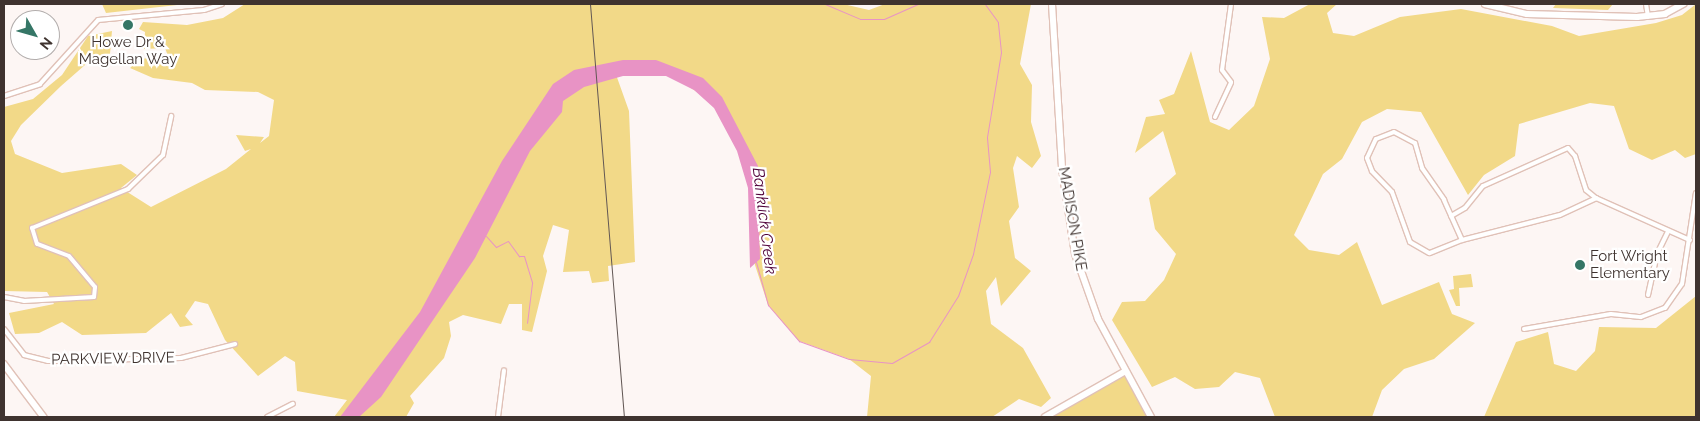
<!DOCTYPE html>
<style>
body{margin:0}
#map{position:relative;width:1700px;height:421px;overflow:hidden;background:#fdf6f4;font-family:Raleway,sans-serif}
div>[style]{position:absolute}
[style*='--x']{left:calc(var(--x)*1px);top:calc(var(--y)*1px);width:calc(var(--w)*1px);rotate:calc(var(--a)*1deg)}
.green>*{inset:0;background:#f2d988}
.water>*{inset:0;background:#e893c5}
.stream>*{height:1px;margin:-0.5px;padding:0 0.5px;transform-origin:0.5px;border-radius:0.5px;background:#e893c5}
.roads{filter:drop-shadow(1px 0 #e0c1b7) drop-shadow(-1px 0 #e0c1b7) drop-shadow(0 1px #e0c1b7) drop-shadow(0 -1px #e0c1b7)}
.minor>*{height:4px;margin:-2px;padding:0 2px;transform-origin:2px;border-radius:2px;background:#fff}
.secondary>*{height:5.5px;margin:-2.75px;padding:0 2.75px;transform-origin:2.75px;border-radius:2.75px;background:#fff}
.primary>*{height:6px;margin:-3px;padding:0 3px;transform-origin:3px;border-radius:3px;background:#fff}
.rail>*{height:1px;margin:-0.5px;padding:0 0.5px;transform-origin:0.5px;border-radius:0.5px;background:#625754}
.dots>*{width:14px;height:14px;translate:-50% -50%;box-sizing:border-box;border:2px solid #fff;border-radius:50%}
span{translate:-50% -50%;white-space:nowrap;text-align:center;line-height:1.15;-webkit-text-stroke:4.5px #fff;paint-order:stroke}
.poi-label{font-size:15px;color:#3f332f}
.left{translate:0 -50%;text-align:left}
.street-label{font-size:15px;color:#3f332f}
.water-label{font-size:16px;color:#4e0138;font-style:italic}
.frame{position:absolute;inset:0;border:5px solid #3f332f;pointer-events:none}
.north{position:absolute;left:10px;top:10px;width:50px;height:50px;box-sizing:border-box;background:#fff;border:1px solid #b2adac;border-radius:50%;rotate:128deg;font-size:14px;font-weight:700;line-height:20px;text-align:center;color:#3f332f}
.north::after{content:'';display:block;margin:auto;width:18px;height:22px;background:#357666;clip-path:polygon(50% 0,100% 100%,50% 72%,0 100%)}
</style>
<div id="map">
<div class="green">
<div style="clip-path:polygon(102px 4px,186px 4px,106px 13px)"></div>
<div style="clip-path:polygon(245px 4px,843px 4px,869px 10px,885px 4px,1031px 4px,1020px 64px,1032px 85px,1031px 122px,1041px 156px,1032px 168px,1017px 156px,1013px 168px,1019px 207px,1009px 221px,1015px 258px,1031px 271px,1001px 306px,996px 277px,986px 291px,991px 324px,1023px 348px,1051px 398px,1041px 407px,1019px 399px,992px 417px,867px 417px,871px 376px,849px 359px,799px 341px,768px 305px,755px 265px,750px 171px,720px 107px,665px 71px,614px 69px,629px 111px,635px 262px,608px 266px,609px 281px,592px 283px,589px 271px,563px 272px,569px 230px,553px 225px,543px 256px,547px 271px,532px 332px,522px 330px,522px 304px,509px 304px,501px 324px,463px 315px,449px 322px,451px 336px,444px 358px,410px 396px,414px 403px,406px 417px,334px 417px,347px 400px,297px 391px,295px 362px,285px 356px,258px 376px,225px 340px,208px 304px,195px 301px,185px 316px,193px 325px,180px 327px,171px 313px,146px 333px,82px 335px,62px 322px,39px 333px,15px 334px,9px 313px,54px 304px,47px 292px,4px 291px,4px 107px,33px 99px,62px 75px,88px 36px,112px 31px,110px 54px,93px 58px,61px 86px,21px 125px,11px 141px,15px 154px,62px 173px,121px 164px,137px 175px,121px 188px,151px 207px,226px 169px,251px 149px,245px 151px,236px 135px,264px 137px,260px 143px,269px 136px,274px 100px,258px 92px,205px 90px,192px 83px,153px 78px,130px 68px,140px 59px,168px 56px,165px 48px,144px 49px,145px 32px,139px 29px,143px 22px,187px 25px,223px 18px)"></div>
<div style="clip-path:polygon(1310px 4px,1337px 4px,1327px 13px,1333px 33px,1354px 36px,1400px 17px,1461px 9px,1552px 26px,1579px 36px,1656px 23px,1682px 15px,1696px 4px,1696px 154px,1685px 158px,1675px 150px,1652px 160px,1629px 149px,1614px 106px,1590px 103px,1519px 124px,1515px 156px,1484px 175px,1468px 195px,1421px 112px,1387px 109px,1362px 122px,1342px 159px,1323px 174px,1294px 235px,1309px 250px,1339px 255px,1357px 242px,1382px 305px,1439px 282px,1452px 314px,1475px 323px,1434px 359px,1404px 369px,1382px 390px,1372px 417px,1275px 417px,1260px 378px,1235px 372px,1219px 387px,1195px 389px,1175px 377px,1152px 387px,1112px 320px,1122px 302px,1145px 301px,1164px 280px,1176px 254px,1155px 229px,1149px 198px,1176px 174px,1163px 131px,1135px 153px,1146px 117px,1165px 114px,1159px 100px,1174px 94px,1191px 51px,1210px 122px,1229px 130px,1254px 106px,1270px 59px,1262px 17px,1284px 18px)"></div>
<div style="clip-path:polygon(1556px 4px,1613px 4px,1608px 10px,1553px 8px)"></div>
<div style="clip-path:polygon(1471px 274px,1473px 287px,1459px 288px,1460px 306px,1456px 306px,1449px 290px,1454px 289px,1453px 276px)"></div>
<div style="clip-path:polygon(1696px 296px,1696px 417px,1484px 417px,1516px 342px,1548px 332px,1554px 364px,1576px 371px,1595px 351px,1599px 327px,1656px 328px)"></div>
<div style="clip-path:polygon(1124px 372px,1151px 417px,1045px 417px)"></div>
</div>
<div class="water">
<div style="clip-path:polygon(623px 60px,656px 60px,703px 78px,722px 97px,758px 166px,760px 259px,750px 268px,748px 188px,737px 151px,714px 108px,694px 90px,666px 76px,623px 76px,584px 87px,563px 101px,562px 112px,530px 151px,475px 258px,381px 397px,359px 417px,340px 417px,420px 312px,502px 161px,553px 84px,574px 70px)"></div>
</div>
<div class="stream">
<div style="--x:825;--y:4;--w:38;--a:23"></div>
<div style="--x:860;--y:19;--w:24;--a:0"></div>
<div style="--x:884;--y:19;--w:37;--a:-24"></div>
<div style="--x:486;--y:236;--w:15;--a:48"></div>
<div style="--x:496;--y:247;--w:13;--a:-27"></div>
<div style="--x:508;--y:241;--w:19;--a:54"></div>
<div style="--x:519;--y:256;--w:5;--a:0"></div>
<div style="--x:524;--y:256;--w:28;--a:73"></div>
<div style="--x:532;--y:283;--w:40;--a:97.1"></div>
<div style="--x:756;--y:262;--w:45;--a:74.4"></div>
<div style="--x:768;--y:305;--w:48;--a:49.3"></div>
<div style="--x:799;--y:341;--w:53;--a:19.8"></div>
<div style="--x:849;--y:359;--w:43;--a:5.3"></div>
<div style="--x:892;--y:363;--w:43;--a:-29.6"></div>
<div style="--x:929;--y:342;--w:54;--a:-57.8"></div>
<div style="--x:958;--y:296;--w:45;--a:-70.3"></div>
<div style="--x:973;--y:254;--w:84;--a:-78.3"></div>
<div style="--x:990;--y:172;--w:35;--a:-95"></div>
<div style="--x:987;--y:137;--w:86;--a:-80.6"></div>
<div style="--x:1001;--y:52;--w:30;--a:-96"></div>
<div style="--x:998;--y:22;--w:22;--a:-126"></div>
</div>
<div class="roads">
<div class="minor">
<div style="--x:1646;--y:4;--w:13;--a:81"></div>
<div style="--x:4;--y:96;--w:38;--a:-18"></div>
<div style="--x:40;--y:84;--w:86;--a:-47.8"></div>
<div style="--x:98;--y:20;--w:106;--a:-5.4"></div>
<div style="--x:204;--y:10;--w:19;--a:-18"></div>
<div style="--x:1215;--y:117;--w:38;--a:-65"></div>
<div style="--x:1231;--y:82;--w:15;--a:-127"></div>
<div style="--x:1222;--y:70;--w:67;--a:-82.2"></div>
<div style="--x:1394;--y:132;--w:24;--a:28"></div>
<div style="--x:1415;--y:143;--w:26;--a:74"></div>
<div style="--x:1422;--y:168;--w:39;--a:55"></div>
<div style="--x:1444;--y:200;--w:44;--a:65.8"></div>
<div style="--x:1462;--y:240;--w:35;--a:158"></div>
<div style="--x:1429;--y:253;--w:22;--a:-150"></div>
<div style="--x:1410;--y:242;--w:53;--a:-109.8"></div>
<div style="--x:1392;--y:192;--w:29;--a:-134"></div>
<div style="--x:1372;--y:171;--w:14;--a:-111"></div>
<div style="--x:1367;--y:158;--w:21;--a:-65"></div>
<div style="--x:1376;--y:139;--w:19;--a:-21"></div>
<div style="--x:1451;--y:216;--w:16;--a:-30"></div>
<div style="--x:1465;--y:208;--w:28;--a:-51"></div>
<div style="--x:1483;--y:186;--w:93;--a:-24.1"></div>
<div style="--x:1568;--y:148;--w:11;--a:49"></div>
<div style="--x:1575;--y:156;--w:36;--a:72"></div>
<div style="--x:1586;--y:190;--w:13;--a:39"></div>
<div style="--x:1596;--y:198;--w:103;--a:24.1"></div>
<div style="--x:1462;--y:240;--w:101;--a:-14.3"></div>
<div style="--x:1560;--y:215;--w:40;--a:-25"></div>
<div style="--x:1648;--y:295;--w:42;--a:-77.6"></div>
<div style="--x:1657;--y:254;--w:25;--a:-64"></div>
<div style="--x:4;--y:297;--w:20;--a:11"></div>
<div style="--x:24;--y:301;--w:70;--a:-3.3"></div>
<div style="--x:94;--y:297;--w:10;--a:-84"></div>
<div style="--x:95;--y:287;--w:40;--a:-130"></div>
<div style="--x:69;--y:256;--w:34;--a:-159"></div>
<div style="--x:37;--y:244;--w:17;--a:-107"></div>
<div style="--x:32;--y:228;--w:104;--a:-22.1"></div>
<div style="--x:128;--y:189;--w:49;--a:-44.2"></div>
<div style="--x:163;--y:155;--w:40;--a:-78"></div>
<div style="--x:4;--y:329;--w:33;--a:52"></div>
<div style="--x:24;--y:355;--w:25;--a:14"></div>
<div style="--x:48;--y:361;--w:133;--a:-1.3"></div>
<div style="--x:181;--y:358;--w:56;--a:-14.5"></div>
<div style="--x:1524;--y:329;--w:88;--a:-9.8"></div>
<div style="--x:1611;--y:314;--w:30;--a:6"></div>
<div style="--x:1641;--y:317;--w:26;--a:-21"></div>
<div style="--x:1665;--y:308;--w:29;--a:-55"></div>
<div style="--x:1682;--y:284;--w:92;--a:-81.3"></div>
<div style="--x:267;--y:417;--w:29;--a:-27"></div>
<div style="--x:498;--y:417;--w:47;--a:-82.7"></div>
</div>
<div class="secondary">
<div style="--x:1485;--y:4;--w:43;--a:13.4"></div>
<div style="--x:1527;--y:14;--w:110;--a:1.6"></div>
<div style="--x:1637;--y:17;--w:28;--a:-6"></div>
<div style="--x:1665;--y:14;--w:21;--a:-29"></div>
<div style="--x:4;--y:364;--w:66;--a:53"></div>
<div style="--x:1045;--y:417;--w:91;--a:-29.7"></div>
</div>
<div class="primary">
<div style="--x:1052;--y:4;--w:165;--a:86.5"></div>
<div style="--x:1062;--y:169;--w:86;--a:81.3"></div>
<div style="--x:1075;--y:254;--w:69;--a:70.5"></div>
<div style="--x:1098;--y:319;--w:111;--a:61.6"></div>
</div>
</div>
<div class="rail">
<div style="--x:590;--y:4;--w:414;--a:85.3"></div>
</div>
<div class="dots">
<div style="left:128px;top:25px;background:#357666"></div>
<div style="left:1580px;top:265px;background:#357666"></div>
</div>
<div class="poi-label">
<span style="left:128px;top:51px">Howe Dr &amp;<br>Magellan Way</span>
<span class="left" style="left:1590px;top:265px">Fort Wright<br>Elementary</span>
</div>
<div class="street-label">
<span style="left:1072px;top:219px;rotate:80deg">MADISON PIKE</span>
<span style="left:113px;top:359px;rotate:-1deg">PARKVIEW DRIVE</span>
</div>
<div class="water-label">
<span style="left:764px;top:221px;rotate:83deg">Banklick Creek</span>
</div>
<div class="frame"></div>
<div class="north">N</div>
</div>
